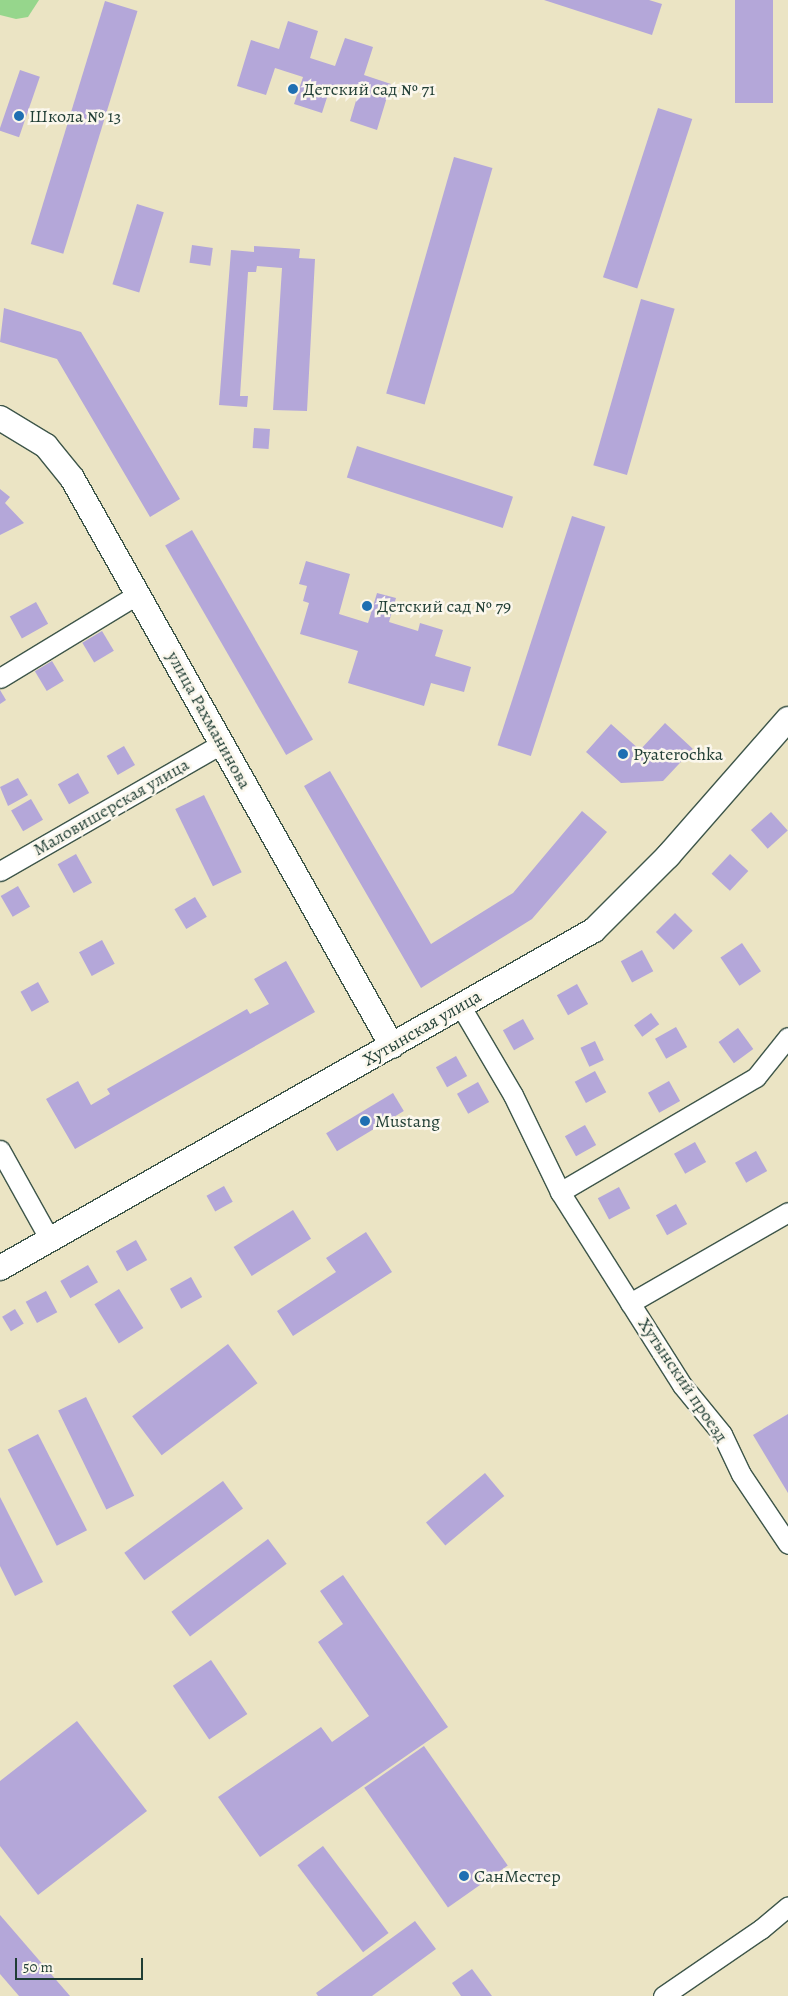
<!DOCTYPE html>
<meta charset="utf-8">
<style>
body{margin:0}
#map{position:relative;width:788px;height:1996px;overflow:hidden;background:#ebe4c4;font-family:Alegreya,serif}
div>[style]{position:absolute}
[style*='--x']{left:calc(var(--x)*1px);top:calc(var(--y)*1px);width:calc(var(--w)*1px);rotate:calc(var(--a)*1deg)}
.green>*{inset:0;background:#96d68c}
.building>*{inset:0;background:#b4a7d9;transform-origin:0 0}
.roads{filter:drop-shadow(1px 0 #3e564a) drop-shadow(-1px 0 #3e564a) drop-shadow(0 1px #3e564a) drop-shadow(0 -1px #3e564a)}
.minor>*{height:19px;margin:-9.5px;padding:0 9.5px;transform-origin:9.5px;border-radius:9.5px;background:#fff}
.tertiary>*{height:24px;margin:-12px;padding:0 12px;transform-origin:12px;border-radius:12px;background:#fff}
.dots>*{width:14px;height:14px;translate:-50% -50%;box-sizing:border-box;border:2px solid #fbf7ec;border-radius:50%}
span{translate:-50% -50%;white-space:nowrap;text-align:center;line-height:1.15;-webkit-text-stroke:5px #fbf7ec;paint-order:stroke}
.poi-label{font-size:18px;color:#1f3d34}
.left{translate:0 -50%;text-align:left}
.street-label{font-size:18px;color:#1f3d34}
.scale{position:absolute;left:15px;top:1958px;width:128px;height:22px;box-sizing:border-box;border:2px solid #1f3d34;border-top:0;padding-left:6px;font-size:15px;line-height:18px;white-space:nowrap;color:#1f3d34;-webkit-text-stroke:4px #fbf7ec;paint-order:stroke}
</style>
<div id="map">
<div class="green">
<div style="clip-path:polygon(0 0,39px 0,28px 17px,16px 19px,0 15px)"></div>
</div>
<div class="building">
<div style="clip-path:polygon(544px 0,649px 0,662px 4px,652px 35px)"></div>
<div style="left:735px;top:0;width:38px;height:103px"></div>
<div style="left:105px;top:1px;width:34px;height:254px;rotate:17deg"></div>
<div style="clip-path:polygon(288px 21px,318px 31px,310px 58px,335px 66px,345px 38px,373px 47px,364px 75px,391px 84px,377px 130px,350px 121px,358px 94px,331px 85px,322px 113px,294px 104px,303px 77px,275px 68px,266px 95px,237px 86px,251px 40px,279px 49px)"></div>
<div style="left:20px;top:70px;width:21px;height:64px;rotate:19deg"></div>
<div style="left:658px;top:108px;width:36px;height:178px;rotate:18deg"></div>
<div style="left:454px;top:157px;width:40px;height:246px;rotate:16deg"></div>
<div style="left:137px;top:204px;width:28px;height:84px;rotate:17deg"></div>
<div style="left:192px;top:245px;width:21px;height:18px;rotate:8deg"></div>
<div style="clip-path:polygon(254px 246px,300px 249px,299px 258px,315px 259px,307px 411px,273px 410px,282px 268px,257px 266px,256px 272px,248px 272px,240px 396px,248px 396px,247px 407px,219px 405px,231px 250px,254px 252px)"></div>
<div style="left:641px;top:299px;width:35px;height:173px;rotate:16deg"></div>
<div style="clip-path:polygon(4px 308px,81px 332px,180px 499px,150px 517px,57px 359px,0 342px)"></div>
<div style="left:254px;top:428px;width:16px;height:20px;rotate:4deg"></div>
<div style="left:357px;top:446px;width:164px;height:33px;rotate:18deg"></div>
<div style="clip-path:polygon(0 489px,10px 497px,5px 503px,24px 523px,0 535px)"></div>
<div style="left:572px;top:516px;width:35px;height:241px;rotate:18deg"></div>
<div style="left:192px;top:530px;width:242px;height:31px;rotate:60deg"></div>
<div style="clip-path:polygon(306px 561px,350px 574px,339px 614px,368px 623px,377px 593px,396px 598px,389px 622px,418px 631px,420px 623px,443px 630px,435px 656px,471px 667px,464px 692px,431px 683px,424px 706px,348px 683px,358px 651px,300px 634px,309px 603px,303px 601px,307px 586px,299px 584px)"></div>
<div style="left:36px;top:602px;width:25px;height:30px;rotate:61deg"></div>
<div style="left:102px;top:631px;width:23px;height:23px;rotate:59deg"></div>
<div style="left:52px;top:661px;width:23px;height:20px;rotate:59deg"></div>
<div style="clip-path:polygon(0 690px,6px 700px,0 704px)"></div>
<div style="clip-path:polygon(665px 723px,693px 749px,663px 781px,621px 783px,586px 752px,611px 724px,640px 750px)"></div>
<div style="left:124px;top:746px;width:22px;height:20px;rotate:60deg"></div>
<div style="clip-path:polygon(330px 771px,431px 944px,513px 893px,582px 811px,607px 832px,532px 919px,421px 988px,304px 786px)"></div>
<div style="left:78px;top:773px;width:23px;height:23px;rotate:61deg"></div>
<div style="clip-path:polygon(18px 778px,28px 795px,8px 806px,0 787px)"></div>
<div style="left:204px;top:795px;width:86px;height:32px;rotate:64deg"></div>
<div style="left:31px;top:799px;width:24px;height:23px;rotate:60deg"></div>
<div style="left:771px;top:812px;width:25px;height:27px;rotate:48deg"></div>
<div style="left:76px;top:854px;width:33px;height:21px;rotate:61deg"></div>
<div style="left:730px;top:854px;width:25px;height:27px;rotate:43deg"></div>
<div style="left:18px;top:886px;width:24px;height:20px;rotate:60deg"></div>
<div style="left:195px;top:897px;width:23px;height:24px;rotate:59deg"></div>
<div style="left:675px;top:913px;width:25px;height:27px;rotate:45deg"></div>
<div style="left:102px;top:940px;width:27px;height:26px;rotate:62deg"></div>
<div style="left:742px;top:943px;width:34px;height:26px;rotate:56deg"></div>
<div style="left:642px;top:950px;width:24px;height:24px;rotate:62deg"></div>
<div style="clip-path:polygon(286px 961px,315px 1012px,75px 1149px,46px 1099px,78px 1081px,91px 1105px,110px 1094px,107px 1089px,247px 1009px,250px 1014px,269px 1004px,254px 979px)"></div>
<div style="left:38px;top:982px;width:23px;height:20px;rotate:61deg"></div>
<div style="left:577px;top:984px;width:23px;height:23px;rotate:61deg"></div>
<div style="left:651px;top:1013px;width:14px;height:21px;rotate:54deg"></div>
<div style="left:523px;top:1019px;width:23px;height:23px;rotate:61deg"></div>
<div style="left:676px;top:1027px;width:23px;height:24px;rotate:61deg"></div>
<div style="left:738px;top:1028px;width:26px;height:24px;rotate:54deg"></div>
<div style="left:595px;top:1041px;width:21px;height:16px;rotate:65deg"></div>
<div style="left:456px;top:1056px;width:23px;height:23px;rotate:61deg"></div>
<div style="left:595px;top:1071px;width:24px;height:23px;rotate:62deg"></div>
<div style="left:669px;top:1081px;width:23px;height:24px;rotate:61deg"></div>
<div style="left:478px;top:1082px;width:23px;height:24px;rotate:61deg"></div>
<div style="left:393px;top:1093px;width:21px;height:78px;rotate:59deg"></div>
<div style="left:585px;top:1125px;width:23px;height:23px;rotate:61deg"></div>
<div style="left:695px;top:1142px;width:23px;height:24px;rotate:61deg"></div>
<div style="left:756px;top:1151px;width:23px;height:24px;rotate:61deg"></div>
<div style="left:224px;top:1186px;width:18px;height:20px;rotate:61deg"></div>
<div style="left:619px;top:1187px;width:24px;height:24px;rotate:62deg"></div>
<div style="left:676px;top:1204px;width:23px;height:23px;rotate:61deg"></div>
<div style="left:293px;top:1210px;width:34px;height:70px;rotate:58deg"></div>
<div style="clip-path:polygon(366px 1232px,392px 1272px,293px 1336px,277px 1311px,336px 1272px,326px 1258px)"></div>
<div style="left:136px;top:1240px;width:23px;height:23px;rotate:61deg"></div>
<div style="left:88px;top:1265px;width:20px;height:32px;rotate:60deg"></div>
<div style="left:191px;top:1277px;width:23px;height:24px;rotate:61deg"></div>
<div style="left:119px;top:1289px;width:46px;height:29px;rotate:58deg"></div>
<div style="left:46px;top:1291px;width:24px;height:23px;rotate:62deg"></div>
<div style="left:15px;top:1309px;width:17px;height:15px;rotate:59deg"></div>
<div style="left:228px;top:1344px;width:49px;height:120px;rotate:53deg"></div>
<div style="left:86px;top:1397px;width:110px;height:31px;rotate:64deg"></div>
<div style="clip-path:polygon(788px 1414px,788px 1493px,753px 1435px)"></div>
<div style="left:38px;top:1434px;width:108px;height:34px;rotate:63deg"></div>
<div style="left:485px;top:1473px;width:30px;height:77px;rotate:50deg"></div>
<div style="left:223px;top:1481px;width:34px;height:122px;rotate:54deg"></div>
<div style="clip-path:polygon(0 1497px,43px 1582px,15px 1596px,0 1566px)"></div>
<div style="left:268px;top:1539px;width:31px;height:121px;rotate:53deg"></div>
<div style="clip-path:polygon(343px 1575px,448px 1727px,260px 1857px,218px 1797px,321px 1727px,332px 1742px,369px 1716px,318px 1642px,343px 1624px,320px 1591px)"></div>
<div style="left:211px;top:1660px;width:65px;height:46px;rotate:56deg"></div>
<div style="clip-path:polygon(77px 1721px,147px 1811px,38px 1895px,0 1846px,0 1781px)"></div>
<div style="left:424px;top:1746px;width:146px;height:73px;rotate:55deg"></div>
<div style="left:323px;top:1846px;width:109px;height:32px;rotate:53deg"></div>
<div style="clip-path:polygon(0 1915px,70px 1996px,19px 1996px,0 1974px)"></div>
<div style="clip-path:polygon(415px 1921px,436px 1949px,372px 1996px,318px 1996px,316px 1993px)"></div>
<div style="clip-path:polygon(472px 1969px,492px 1996px,461px 1996px,452px 1983px)"></div>
</div>
<div class="roads">
<div class="minor">
<div style="--x:0;--y:678;--w:162;--a:-31.3"></div>
<div style="--x:0;--y:871;--w:255;--a:-29.9"></div>
<div style="--x:460;--y:1005;--w:104;--a:59.5"></div>
<div style="--x:513;--y:1095;--w:108;--a:64.1"></div>
<div style="--x:560;--y:1192;--w:228;--a:57.7"></div>
<div style="--x:682;--y:1385;--w:63;--a:50.8"></div>
<div style="--x:722;--y:1434;--w:44;--a:64.6"></div>
<div style="--x:741;--y:1474;--w:84;--a:56.1"></div>
<div style="--x:0;--y:1150;--w:103;--a:60.9"></div>
<div style="--x:560;--y:1192;--w:227;--a:-30.4"></div>
<div style="--x:756;--y:1077;--w:51;--a:-51.3"></div>
<div style="--x:630;--y:1303;--w:182;--a:-29.9"></div>
<div style="--x:663;--y:1996;--w:119;--a:-34.4"></div>
<div style="--x:761;--y:1929;--w:35;--a:-40"></div>
</div>
<div class="tertiary">
<div style="--x:0;--y:418;--w:54;--a:31.3"></div>
<div style="--x:46;--y:446;--w:41;--a:50.9"></div>
<div style="--x:72;--y:478;--w:652;--a:60.6"></div>
<div style="--x:0;--y:1268;--w:683;--a:-29.64"></div>
<div style="--x:594;--y:930;--w:105;--a:-45"></div>
<div style="--x:668;--y:856;--w:182;--a:-48.8"></div>
</div>
</div>
<div class="dots">
<div style="left:293px;top:89px;background:#1f6fb2"></div>
<div style="left:19px;top:116px;background:#1f6fb2"></div>
<div style="left:367px;top:606px;background:#1f6fb2"></div>
<div style="left:623px;top:754px;background:#1f6fb2"></div>
<div style="left:365px;top:1121px;background:#1f6fb2"></div>
<div style="left:464px;top:1876px;background:#1f6fb2"></div>
</div>
<div class="poi-label">
<span class="left" style="left:303px;top:89px">Детский сад № 71</span>
<span class="left" style="left:29px;top:116px">Школа № 13</span>
<span class="left" style="left:377px;top:606px">Детский сад № 79</span>
<span class="left" style="left:633px;top:754px">Pyaterochka</span>
<span class="left" style="left:375px;top:1121px">Mustang</span>
<span class="left" style="left:474px;top:1876px">СанМестер</span>
</div>
<div class="street-label">
<span style="left:209px;top:720px;rotate:61deg">улица Рахманинова</span>
<span style="left:111px;top:807px;rotate:-30deg">Маловишерская улица</span>
<span style="left:422px;top:1028px;rotate:-30deg">Хутынская улица</span>
<span style="left:683px;top:1380px;rotate:56deg">Хутынский проезд</span>
</div>
<div class="scale">50 m</div>
</div>
